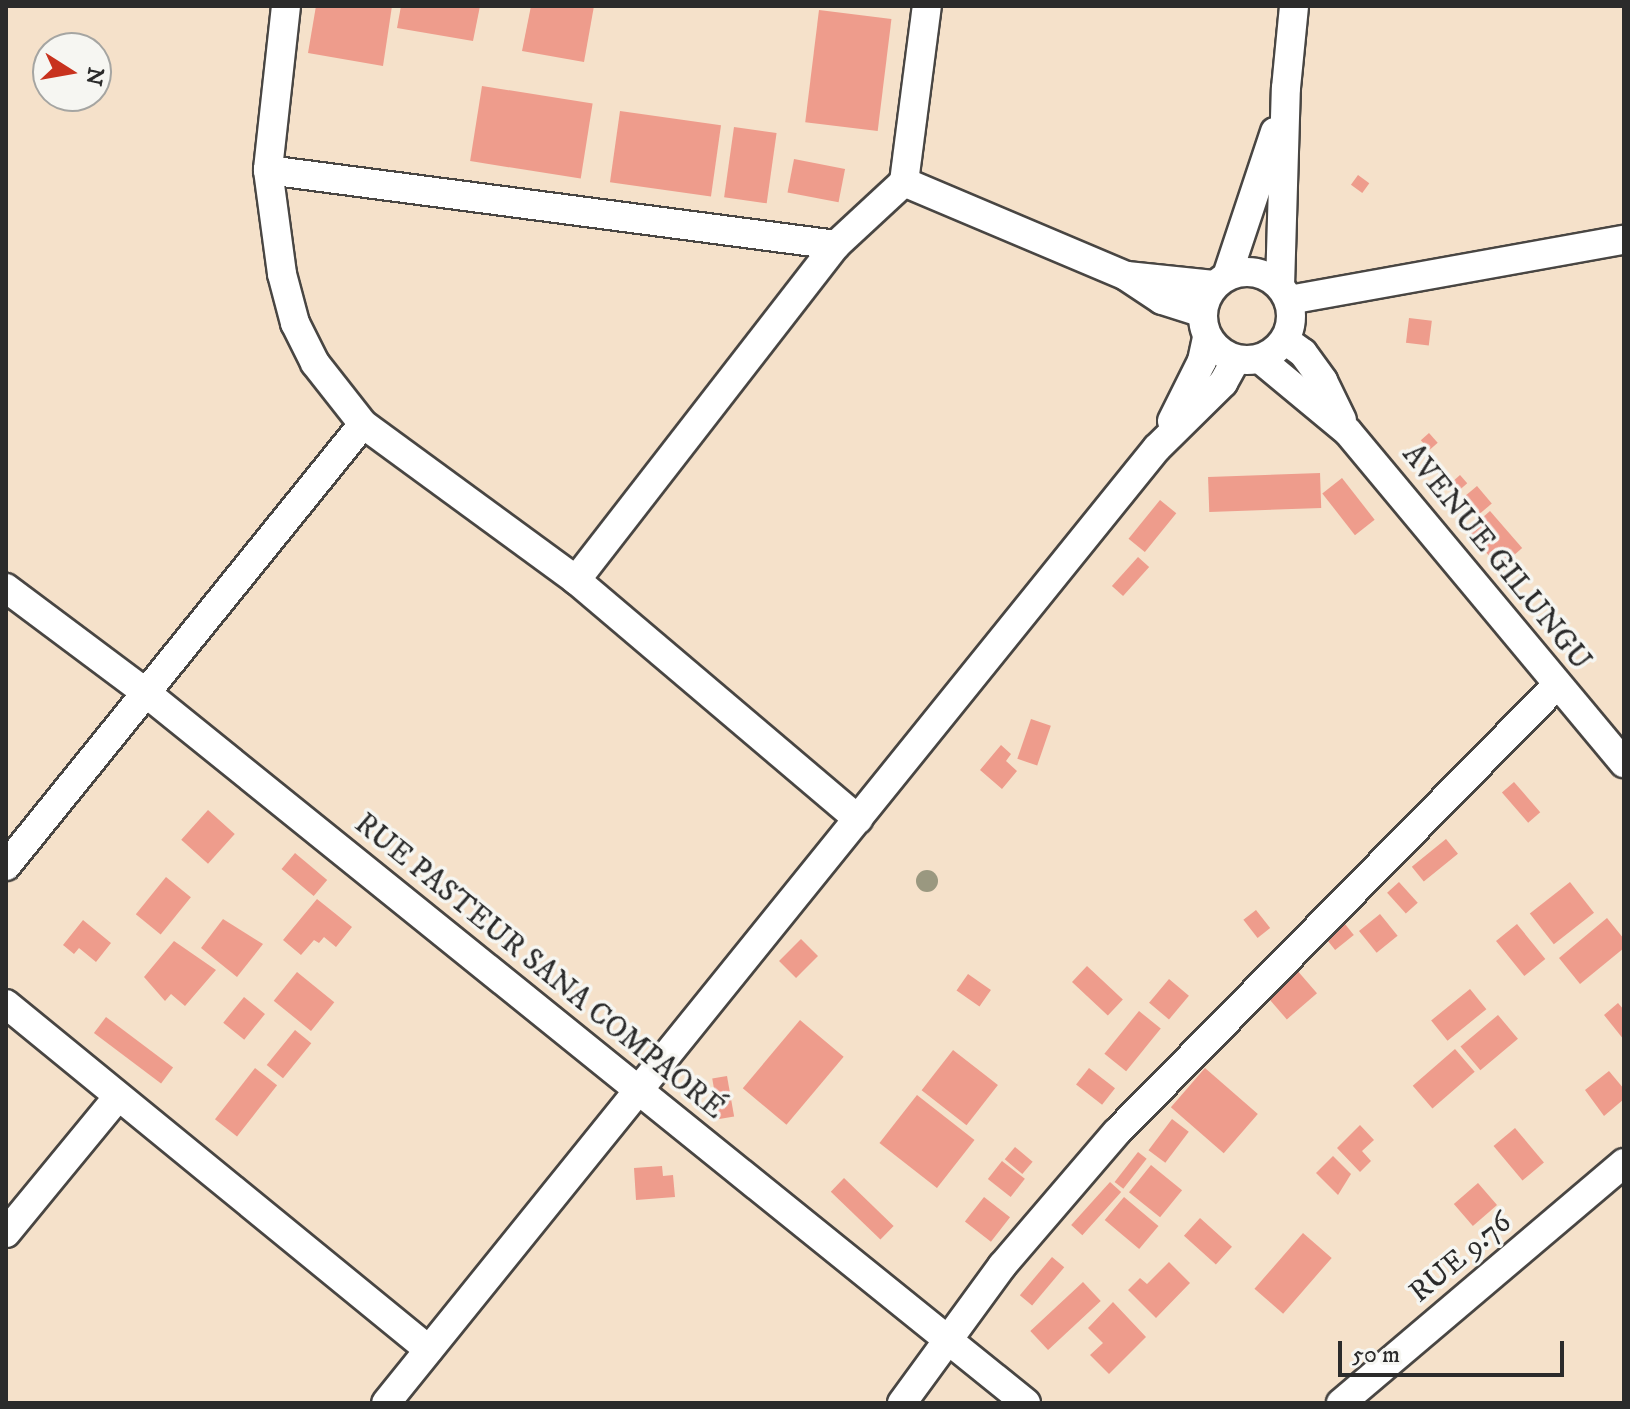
<!DOCTYPE html>
<meta charset="utf-8">
<style>
body{margin:0}
#map{position:relative;width:1630px;height:1409px;overflow:hidden;background:#f5e1ca;font-family:"IM FELL DW Pica",serif}
div>[style]{position:absolute}
[style*='--x']{left:calc(var(--x)*1px);top:calc(var(--y)*1px);width:calc(var(--w)*1px);rotate:calc(var(--a)*1deg)}
.building>*{inset:0;background:#ee9c8c;transform-origin:0 0}
.roads{filter:drop-shadow(2px 0 #494643) drop-shadow(-2px 0 #494643) drop-shadow(0 2px #494643) drop-shadow(0 -2px #494643)}
.street>*{height:28px;margin:-14px;padding:0 14px;transform-origin:14px;border-radius:14px;background:#fff}
.street>.ring{margin:-14px;padding:0;box-sizing:content-box;background:none;border:28px solid #fff;border-radius:50%}
.trees>*{width:22px;height:22px;margin:-11px;border-radius:50%;background:#9a9880}
span{translate:-50% -50%;white-space:nowrap;text-align:center;line-height:1.15;-webkit-text-stroke:7px #f6f6f2;paint-order:stroke}
.street-label{font-size:30px;color:#2b2b2b}
.frame{position:absolute;inset:0;border:8px solid #2b2b2b;pointer-events:none}
.north{position:absolute;left:32px;top:32px;width:80px;height:80px;box-sizing:border-box;background:#f6f6f2;border:2px solid #a5a5a2;border-radius:50%;rotate:101deg;font-size:22px;font-weight:700;line-height:32px;text-align:center;color:#2b2b2b}
.north::after{content:'';display:block;margin:auto;width:28px;height:36px;background:#c8321e;clip-path:polygon(50% 0,100% 100%,50% 72%,0 100%)}
.scale{position:absolute;left:1338px;top:1341px;width:226px;height:36px;box-sizing:border-box;border:4px solid #2b2b2b;border-top:0;padding-left:10px;font-size:24px;line-height:28px;white-space:nowrap;color:#2b2b2b;-webkit-text-stroke:6px #f6f6f2;paint-order:stroke}
</style>
<div id="map">
<div class="building">
<div style="clip-path:polygon(316px 6px,392px 6px,383px 66px,308px 53px)"></div>
<div style="clip-path:polygon(401px 6px,480px 6px,473px 41px,397px 28px)"></div>
<div style="clip-path:polygon(531px 6px,594px 6px,584px 62px,522px 51px)"></div>
<div style="left:819px;top:10px;width:73px;height:113px;rotate:7deg"></div>
<div style="left:482px;top:86px;width:112px;height:76px;rotate:9deg"></div>
<div style="left:620px;top:111px;width:102px;height:72px;rotate:8deg"></div>
<div style="left:734px;top:127px;width:43px;height:71px;rotate:8deg"></div>
<div style="left:794px;top:159px;width:52px;height:34px;rotate:11deg"></div>
<div style="left:1358px;top:175px;width:14px;height:12px;rotate:36deg"></div>
<div style="left:1409px;top:318px;width:23px;height:25px;rotate:7deg"></div>
<div style="left:1429px;top:433px;width:13px;height:11px;rotate:48deg"></div>
<div style="left:1320px;top:473px;width:35px;height:112px;rotate:88deg"></div>
<div style="left:1460px;top:475px;width:11px;height:9px;rotate:49deg"></div>
<div style="left:1342px;top:478px;width:53px;height:25px;rotate:52deg"></div>
<div style="left:1477px;top:486px;width:23px;height:21px;rotate:50deg"></div>
<div style="left:1160px;top:500px;width:21px;height:50px;rotate:39deg"></div>
<div style="left:1490px;top:511px;width:49px;height:30px;rotate:49deg"></div>
<div style="left:1138px;top:557px;width:15px;height:39px;rotate:42deg"></div>
<div style="left:1031px;top:719px;width:21px;height:42px;rotate:19deg"></div>
<div style="clip-path:polygon(1001px 745px,1011px 754px,1006px 761px,1017px 771px,1002px 789px,980px 770px)"></div>
<div style="left:1514px;top:782px;width:40px;height:16px;rotate:49deg"></div>
<div style="left:208px;top:810px;width:36px;height:40px;rotate:42deg"></div>
<div style="left:1446px;top:839px;width:19px;height:44px;rotate:51deg"></div>
<div style="left:295px;top:853px;width:42px;height:21px;rotate:40deg"></div>
<div style="left:166px;top:877px;width:32px;height:48px;rotate:39deg"></div>
<div style="left:1399px;top:882px;width:28px;height:16px;rotate:48deg"></div>
<div style="left:1570px;top:882px;width:39px;height:51px;rotate:52deg"></div>
<div style="clip-path:polygon(317px 899px,352px 927px,336px 947px,324px 937px,319px 943px,314px 940px,301px 955px,283px 940px)"></div>
<div style="left:1256px;top:910px;width:23px;height:16px;rotate:52deg"></div>
<div style="left:1380px;top:914px;width:28px;height:27px;rotate:51deg"></div>
<div style="clip-path:polygon(1607px 918px,1624px 939px,1624px 948px,1580px 984px,1559px 958px)"></div>
<div style="clip-path:polygon(223px 919px,263px 944px,237px 977px,201px 948px)"></div>
<div style="clip-path:polygon(83px 920px,111px 943px,96px 962px,79px 948px,74px 954px,63px 945px)"></div>
<div style="left:1345px;top:924px;width:14px;height:24px;rotate:51deg"></div>
<div style="left:1517px;top:924px;width:45px;height:27px;rotate:51deg"></div>
<div style="left:801px;top:939px;width:24px;height:31px;rotate:45deg"></div>
<div style="clip-path:polygon(174px 941px,216px 970px,185px 1006px,171px 994px,165px 1001px,144px 977px)"></div>
<div style="left:1087px;top:966px;width:49px;height:22px;rotate:43deg"></div>
<div style="left:1296px;top:969px;width:32px;height:40px;rotate:49deg"></div>
<div style="left:297px;top:972px;width:48px;height:37px;rotate:39deg"></div>
<div style="left:968px;top:974px;width:28px;height:20px;rotate:35deg"></div>
<div style="left:1169px;top:979px;width:26px;height:31px;rotate:40deg"></div>
<div style="left:1470px;top:989px;width:26px;height:50px;rotate:51deg"></div>
<div style="left:244px;top:997px;width:27px;height:33px;rotate:39deg"></div>
<div style="clip-path:polygon(1618px 1003px,1624px 1010px,1624px 1040px,1604px 1015px)"></div>
<div style="left:1139px;top:1011px;width:28px;height:55px;rotate:39deg"></div>
<div style="left:1498px;top:1015px;width:31px;height:49px;rotate:50deg"></div>
<div style="left:106px;top:1017px;width:84px;height:20px;rotate:37deg"></div>
<div style="left:800px;top:1020px;width:57px;height:89px;rotate:40deg"></div>
<div style="left:295px;top:1030px;width:21px;height:45px;rotate:39deg"></div>
<div style="left:1455px;top:1049px;width:30px;height:56px;rotate:49deg"></div>
<div style="left:953px;top:1050px;width:57px;height:51px;rotate:38deg"></div>
<div style="left:255px;top:1068px;width:28px;height:65px;rotate:38deg"></div>
<div style="left:1089px;top:1068px;width:33px;height:21px;rotate:38deg"></div>
<div style="left:1205px;top:1068px;width:70px;height:52px;rotate:41deg"></div>
<div style="clip-path:polygon(1609px 1071px,1624px 1089px,1624px 1099px,1604px 1116px,1585px 1090px)"></div>
<div style="left:727px;top:1076px;width:41px;height:15px;rotate:80deg"></div>
<div style="left:917px;top:1095px;width:73px;height:61px;rotate:38deg"></div>
<div style="left:1172px;top:1119px;width:21px;height:39px;rotate:37deg"></div>
<div style="clip-path:polygon(1360px 1125px,1374px 1140px,1362px 1151px,1371px 1161px,1360px 1172px,1337px 1148px)"></div>
<div style="left:1515px;top:1128px;width:45px;height:28px;rotate:50deg"></div>
<div style="left:1015px;top:1147px;width:23px;height:16px;rotate:40deg"></div>
<div style="left:1138px;top:1152px;width:11px;height:38px;rotate:38deg"></div>
<div style="clip-path:polygon(1333px 1156px,1351px 1174px,1338px 1195px,1316px 1173px)"></div>
<div style="left:1002px;top:1161px;width:29px;height:23px;rotate:38deg"></div>
<div style="left:1151px;top:1165px;width:40px;height:35px;rotate:39deg"></div>
<div style="clip-path:polygon(662px 1166px,663px 1176px,673px 1175px,675px 1197px,636px 1200px,634px 1168px)"></div>
<div style="left:844px;top:1178px;width:69px;height:19px;rotate:44deg"></div>
<div style="left:1110px;top:1182px;width:15px;height:58px;rotate:42deg"></div>
<div style="left:1478px;top:1183px;width:29px;height:32px;rotate:49deg"></div>
<div style="left:984px;top:1197px;width:33px;height:31px;rotate:38deg"></div>
<div style="left:1124px;top:1197px;width:45px;height:30px;rotate:40deg"></div>
<div style="left:1200px;top:1218px;width:43px;height:24px;rotate:42deg"></div>
<div style="left:1303px;top:1233px;width:38px;height:74px;rotate:41deg"></div>
<div style="left:1052px;top:1257px;width:16px;height:50px;rotate:40deg"></div>
<div style="clip-path:polygon(1169px 1262px,1190px 1283px,1156px 1318px,1128px 1290px,1140px 1278px,1147px 1284px)"></div>
<div style="left:1083px;top:1282px;width:26px;height:72px;rotate:47deg"></div>
<div style="clip-path:polygon(1113px 1302px,1146px 1337px,1109px 1374px,1090px 1355px,1103px 1343px,1088px 1328px)"></div>
</div>
<div class="roads">
<div class="street">
<div style="--x:286;--y:6;--w:165;--a:96.3"></div>
<div style="--x:268;--y:170;--w:105;--a:82.3"></div>
<div style="--x:282;--y:274;--w:51;--a:75.1"></div>
<div style="--x:295;--y:323;--w:45;--a:63.4"></div>
<div style="--x:315;--y:363;--w:78;--a:51.8"></div>
<div style="--x:363;--y:424;--w:264;--a:36.2"></div>
<div style="--x:576;--y:580;--w:370;--a:40.3"></div>
<div style="--x:268;--y:170;--w:573;--a:7.52"></div>
<div style="--x:904;--y:182;--w:241;--a:22.9"></div>
<div style="--x:1126;--y:276;--w:43;--a:33.7"></div>
<div style="--x:1162;--y:300;--w:43;--a:17.6"></div>
<div class="ring" style="left:1203px;top:272px;width:60px;height:60px"></div>
<div style="--x:1127;--y:276;--w:87;--a:5.9"></div>
<div style="--x:1227;--y:276;--w:152;--a:-71.6"></div>
<div style="--x:1280;--y:286;--w:198;--a:-88.3"></div>
<div style="--x:1286;--y:88;--w:82;--a:-84.4"></div>
<div style="--x:1289;--y:300;--w:340;--a:-10.2"></div>
<div style="--x:1285;--y:340;--w:22;--a:36"></div>
<div style="--x:1303;--y:353;--w:34;--a:54"></div>
<div style="--x:1323;--y:381;--w:43;--a:64"></div>
<div style="--x:1260;--y:359;--w:114;--a:39.7"></div>
<div style="--x:1348;--y:432;--w:431;--a:50.2"></div>
<div style="--x:1172;--y:421;--w:67;--a:-63.4"></div>
<div style="--x:1202;--y:361;--w:25;--a:-78"></div>
<div style="--x:576;--y:580;--w:424;--a:-52.2"></div>
<div style="--x:836;--y:245;--w:93;--a:-42.8"></div>
<div style="--x:904;--y:182;--w:177;--a:-82.6"></div>
<div style="--x:6;--y:588;--w:174;--a:36.8"></div>
<div style="--x:145;--y:692;--w:1132;--a:38.9"></div>
<div style="--x:6;--y:866;--w:568;--a:-51.07"></div>
<div style="--x:6;--y:1004;--w:546;--a:39.28"></div>
<div style="--x:6;--y:1233;--w:175;--a:-50.6"></div>
<div style="--x:386;--y:1403;--w:1227;--a:-51.09"></div>
<div style="--x:1157;--y:448;--w:93;--a:-44.6"></div>
<div style="--x:1223;--y:383;--w:26;--a:-61"></div>
<div style="--x:902;--y:1403;--w:170;--a:-53.9"></div>
<div style="--x:1002;--y:1266;--w:177;--a:-49.4"></div>
<div style="--x:1117;--y:1132;--w:626;--a:-45.45"></div>
<div style="--x:1341;--y:1403;--w:371;--a:-40.3"></div>
</div>
</div>
<div class="trees">
<div style="left:927px;top:881px"></div>
</div>
<div class="street-label">
<span style="left:1496px;top:558px;rotate:51deg">AVENUE GILUNGU</span>
<span style="left:539px;top:967px;rotate:39deg">RUE PASTEUR SANA COMPAORÉ</span>
<span style="left:1461px;top:1258px;rotate:-40deg">RUE 9.76</span>
</div>
<div class="frame"></div>
<div class="north">N</div>
<div class="scale">50 m</div>
</div>
